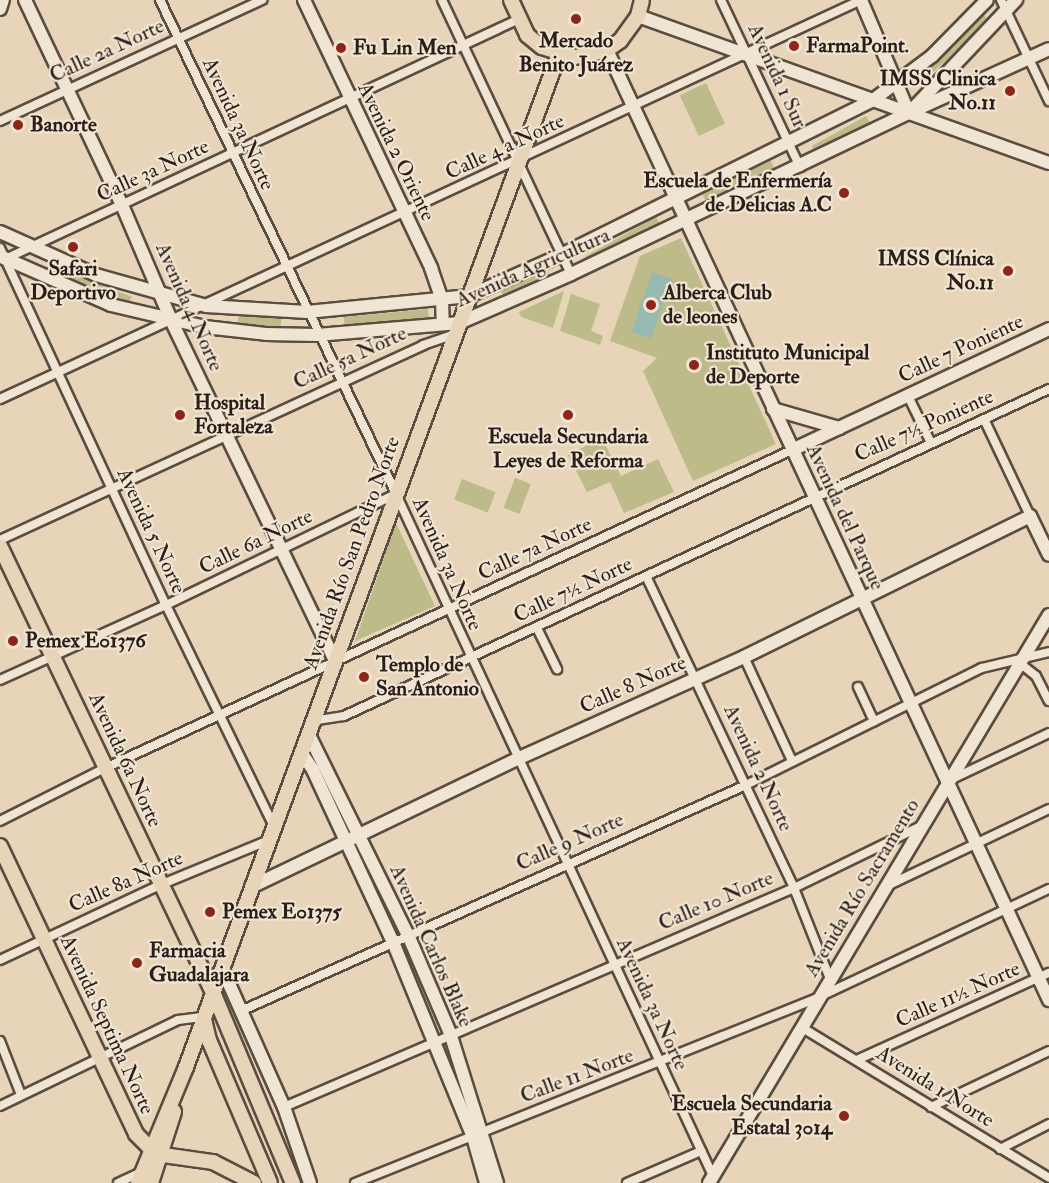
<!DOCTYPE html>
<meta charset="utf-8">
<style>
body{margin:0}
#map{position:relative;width:1049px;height:1183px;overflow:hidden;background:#e8d5b9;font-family:"IM FELL Double Pica",serif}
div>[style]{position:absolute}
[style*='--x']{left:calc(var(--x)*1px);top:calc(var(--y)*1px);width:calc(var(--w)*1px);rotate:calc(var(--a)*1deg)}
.green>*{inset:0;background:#bdbb8a;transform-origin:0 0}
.water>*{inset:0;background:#97b9af;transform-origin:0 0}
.roads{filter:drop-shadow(2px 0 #5a4c40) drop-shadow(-2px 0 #5a4c40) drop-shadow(0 2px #5a4c40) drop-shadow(0 -2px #5a4c40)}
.street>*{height:8px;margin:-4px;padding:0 4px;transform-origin:4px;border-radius:4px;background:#f0e4d2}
.secondary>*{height:12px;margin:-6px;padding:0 6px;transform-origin:6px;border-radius:6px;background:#f0e4d2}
.primary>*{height:14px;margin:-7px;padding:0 7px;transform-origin:7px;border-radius:7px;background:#e8d5b9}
.dots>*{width:16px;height:16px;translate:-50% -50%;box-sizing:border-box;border:3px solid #f0e4d2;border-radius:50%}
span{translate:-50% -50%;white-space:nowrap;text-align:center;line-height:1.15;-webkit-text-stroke:4.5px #f0e4d2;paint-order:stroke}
.poi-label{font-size:21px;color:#2b1e18;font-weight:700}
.left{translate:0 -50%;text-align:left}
.right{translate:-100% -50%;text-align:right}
.street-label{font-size:21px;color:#2b1e18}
</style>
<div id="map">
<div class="green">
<div style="left:983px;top:14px;width:11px;height:89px;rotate:49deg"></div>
<div style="left:706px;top:83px;width:45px;height:29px;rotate:65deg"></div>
<div style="left:866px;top:116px;width:13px;height:62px;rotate:61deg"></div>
<div style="left:771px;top:161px;width:12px;height:76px;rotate:66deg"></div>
<div style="left:656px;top:217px;width:10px;height:81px;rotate:61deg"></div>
<div style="clip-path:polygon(681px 238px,776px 444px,693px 481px,643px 371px,657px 358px,610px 341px,640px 256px)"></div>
<div style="left:48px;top:266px;width:89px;height:10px;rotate:20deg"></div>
<div style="left:546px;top:267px;width:14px;height:51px;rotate:65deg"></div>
<div style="clip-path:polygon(564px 291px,553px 328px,521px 317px,519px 312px)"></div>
<div style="clip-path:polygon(571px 294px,600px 304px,591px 331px,603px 336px,600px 345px,560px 331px)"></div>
<div style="clip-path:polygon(428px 309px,429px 320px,345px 332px,344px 317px)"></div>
<div style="clip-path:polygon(239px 311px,282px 316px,280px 331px,237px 331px)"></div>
<div style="clip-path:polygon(602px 438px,621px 476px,658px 459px,674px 492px,624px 513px,610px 482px,587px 492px,568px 455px)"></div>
<div style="left:515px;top:478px;width:17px;height:32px;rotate:21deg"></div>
<div style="left:462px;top:479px;width:36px;height:22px;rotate:21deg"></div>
<div style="clip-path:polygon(396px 523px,435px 606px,355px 641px)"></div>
</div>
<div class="water">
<div style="left:652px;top:272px;width:21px;height:63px;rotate:19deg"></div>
</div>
<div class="roads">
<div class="street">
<div style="--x:160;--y:0;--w:547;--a:64.46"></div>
<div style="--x:396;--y:494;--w:752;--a:65.07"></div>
<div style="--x:442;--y:0;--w:303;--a:64.8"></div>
<div style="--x:721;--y:0;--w:185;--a:64.7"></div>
<div style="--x:1001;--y:0;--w:112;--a:64.6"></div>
<div style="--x:0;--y:121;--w:289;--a:-24.8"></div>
<div style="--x:0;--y:248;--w:394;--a:65.1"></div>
<div style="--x:166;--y:605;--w:246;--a:64"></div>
<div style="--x:3;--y:260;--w:567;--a:-25.03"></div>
<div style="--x:908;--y:396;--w:52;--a:63.9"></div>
<div style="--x:0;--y:399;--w:949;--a:-24.86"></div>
<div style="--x:984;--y:419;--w:107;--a:64.6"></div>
<div style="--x:0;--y:540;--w:466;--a:-24.7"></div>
<div style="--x:423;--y:345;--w:34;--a:-19"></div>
<div style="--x:646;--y:576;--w:345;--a:64.6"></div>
<div style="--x:794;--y:888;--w:98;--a:68.4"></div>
<div style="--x:537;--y:628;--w:46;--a:64"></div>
<div style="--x:744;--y:657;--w:115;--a:65.2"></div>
<div style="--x:1021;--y:664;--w:19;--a:39"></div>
<div style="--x:1036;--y:676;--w:28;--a:63"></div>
<div style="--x:0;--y:680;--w:182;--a:-24.3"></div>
<div style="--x:166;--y:605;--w:255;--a:-25.8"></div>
<div style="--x:858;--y:687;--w:38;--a:65"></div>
<div style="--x:312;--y:721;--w:32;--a:-9"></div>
<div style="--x:344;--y:716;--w:777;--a:-24.88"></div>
<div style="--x:950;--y:780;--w:110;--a:-25.4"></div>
<div style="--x:0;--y:821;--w:118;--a:-26.8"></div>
<div style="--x:105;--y:768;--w:757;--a:-24.84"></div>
<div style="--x:889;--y:885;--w:177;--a:-25.4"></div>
<div style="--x:0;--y:960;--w:177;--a:-25.1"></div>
<div style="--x:160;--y:885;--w:118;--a:-22.4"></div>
<div style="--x:243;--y:1010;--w:551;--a:-24.1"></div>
<div style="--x:746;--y:785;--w:263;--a:-26.4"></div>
<div style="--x:982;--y:668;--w:69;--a:-13.4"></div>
<div style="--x:801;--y:1027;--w:290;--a:31.3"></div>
<div style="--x:0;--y:1041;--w:58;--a:68.7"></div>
<div style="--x:859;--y:1059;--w:209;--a:-24.4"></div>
<div style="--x:0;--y:1106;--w:198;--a:-25.8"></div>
<div style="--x:178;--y:1020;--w:26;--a:-7"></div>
<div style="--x:284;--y:1107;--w:555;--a:-23.24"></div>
<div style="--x:794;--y:888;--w:144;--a:-26"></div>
<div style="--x:931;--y:1107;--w:131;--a:-25.4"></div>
<div style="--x:1000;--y:1149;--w:55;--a:-27"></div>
<div style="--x:118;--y:1183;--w:26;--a:-25"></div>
<div style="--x:355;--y:1183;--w:498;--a:-21.8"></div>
<div style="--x:817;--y:998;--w:256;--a:-25.2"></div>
<div style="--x:627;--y:1183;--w:81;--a:-23.4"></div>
</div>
<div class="secondary">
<div style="--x:25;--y:0;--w:227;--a:64.7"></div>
<div style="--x:122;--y:205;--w:125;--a:66.9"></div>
<div style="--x:171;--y:320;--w:378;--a:64.3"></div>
<div style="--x:304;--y:0;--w:297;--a:64.6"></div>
<div style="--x:431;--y:268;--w:34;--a:71"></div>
<div style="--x:442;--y:300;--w:24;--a:88"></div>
<div style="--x:861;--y:0;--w:123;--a:67"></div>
<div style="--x:0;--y:9;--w:9;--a:-72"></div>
<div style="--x:638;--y:16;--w:436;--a:19.7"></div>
<div style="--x:607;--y:50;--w:1048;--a:65.05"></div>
<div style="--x:913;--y:111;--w:149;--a:-24.5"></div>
<div style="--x:0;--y:232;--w:105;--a:24.1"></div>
<div style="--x:96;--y:275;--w:114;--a:15.7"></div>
<div style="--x:206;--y:306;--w:101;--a:3.4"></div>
<div style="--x:307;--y:312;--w:163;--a:-5.6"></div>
<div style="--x:469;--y:296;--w:101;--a:-24"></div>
<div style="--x:561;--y:255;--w:348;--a:-26.4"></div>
<div style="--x:873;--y:100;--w:74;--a:-36.7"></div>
<div style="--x:932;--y:56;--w:78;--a:-45.5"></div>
<div style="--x:0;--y:256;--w:121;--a:23.8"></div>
<div style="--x:111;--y:305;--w:97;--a:13.2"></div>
<div style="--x:205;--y:327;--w:61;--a:6.5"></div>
<div style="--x:266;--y:334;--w:51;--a:1.1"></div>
<div style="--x:317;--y:335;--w:143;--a:-4.8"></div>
<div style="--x:459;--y:323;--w:122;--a:-23.6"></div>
<div style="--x:571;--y:274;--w:374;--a:-25.5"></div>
<div style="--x:909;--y:113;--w:156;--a:-46.6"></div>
<div style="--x:773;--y:409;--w:69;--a:16.1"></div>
<div style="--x:792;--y:450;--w:284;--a:-25.2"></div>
<div style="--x:308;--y:733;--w:225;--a:63.7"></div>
<div style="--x:408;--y:935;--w:107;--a:66.8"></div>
<div style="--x:450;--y:1033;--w:157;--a:72.6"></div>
<div style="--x:301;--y:752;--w:22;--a:56"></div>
<div style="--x:313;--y:770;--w:190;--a:65.1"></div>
<div style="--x:393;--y:942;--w:211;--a:67.7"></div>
<div style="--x:473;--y:1137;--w:48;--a:74.2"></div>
<div style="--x:251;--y:887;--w:295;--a:-25.7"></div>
<div style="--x:517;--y:759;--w:249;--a:-24.2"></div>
<div style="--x:744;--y:657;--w:319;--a:-26.2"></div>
<div style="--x:1030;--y:516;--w:43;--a:64"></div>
<div style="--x:222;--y:968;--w:152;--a:66"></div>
<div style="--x:284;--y:1107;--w:80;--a:71.1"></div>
<div style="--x:709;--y:1183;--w:662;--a:-59.1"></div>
</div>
<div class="primary">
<div style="--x:511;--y:0;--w:38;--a:65"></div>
<div style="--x:527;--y:35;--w:19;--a:39"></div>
<div style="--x:542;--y:47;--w:34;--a:17"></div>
<div style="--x:575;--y:57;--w:33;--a:-12"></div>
<div style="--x:607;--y:50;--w:16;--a:-35"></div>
<div style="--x:620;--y:41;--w:31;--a:-54"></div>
<div style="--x:638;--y:16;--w:16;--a:-76"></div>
<div style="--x:0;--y:546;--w:494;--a:64.5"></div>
<div style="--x:213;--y:992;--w:207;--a:67.3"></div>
<div style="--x:0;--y:846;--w:318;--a:64.7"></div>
<div style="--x:136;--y:1134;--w:28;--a:45"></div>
<div style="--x:156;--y:1154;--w:58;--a:8"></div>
<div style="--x:213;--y:1162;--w:46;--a:27.1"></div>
<div style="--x:204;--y:1019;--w:22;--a:77"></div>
<div style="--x:209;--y:1040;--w:155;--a:66.9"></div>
<div style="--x:138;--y:1183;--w:126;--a:-67.5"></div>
<div style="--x:186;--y:1067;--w:1079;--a:-69.79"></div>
<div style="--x:151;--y:1183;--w:75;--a:-72.1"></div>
</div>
</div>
<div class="dots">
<div style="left:576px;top:19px;background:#8f2418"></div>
<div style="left:794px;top:46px;background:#8f2418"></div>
<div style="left:341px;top:48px;background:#8f2418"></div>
<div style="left:1010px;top:91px;background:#8f2418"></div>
<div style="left:18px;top:125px;background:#8f2418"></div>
<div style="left:844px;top:193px;background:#8f2418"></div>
<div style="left:73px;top:247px;background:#8f2418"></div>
<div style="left:1008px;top:271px;background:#8f2418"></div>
<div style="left:651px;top:305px;background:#8f2418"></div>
<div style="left:694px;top:365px;background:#8f2418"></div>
<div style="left:180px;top:415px;background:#8f2418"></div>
<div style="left:568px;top:415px;background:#8f2418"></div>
<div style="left:13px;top:641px;background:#8f2418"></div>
<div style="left:364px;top:677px;background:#8f2418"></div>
<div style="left:210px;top:912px;background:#8f2418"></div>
<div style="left:137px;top:963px;background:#8f2418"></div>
<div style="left:844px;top:1116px;background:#8f2418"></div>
</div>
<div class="poi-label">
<span style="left:576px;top:53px">Mercado<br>Benito Juárez</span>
<span class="left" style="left:806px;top:46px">FarmaPoint.</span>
<span class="left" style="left:353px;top:48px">Fu Lin Men</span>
<span class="right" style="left:996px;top:91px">IMSS Clinica<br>No.11</span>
<span class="left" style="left:30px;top:125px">Banorte</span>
<span class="right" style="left:832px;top:193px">Escuela de Enfermería<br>de Delicias A.C</span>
<span class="right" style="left:994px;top:271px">IMSS Clínica<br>No.11</span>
<span style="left:73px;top:281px">Safari<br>Deportivo</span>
<span class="left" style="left:663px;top:305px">Alberca Club<br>de leones</span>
<span class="left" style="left:706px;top:365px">Instituto Municipal<br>de Deporte</span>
<span class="left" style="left:194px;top:415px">Hospital<br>Fortaleza</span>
<span style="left:568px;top:449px">Escuela Secundaria<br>Leyes de Reforma</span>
<span class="left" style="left:25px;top:641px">Pemex E01376</span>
<span class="left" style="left:376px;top:677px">Templo de<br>San Antonio</span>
<span class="left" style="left:222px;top:912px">Pemex E01375</span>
<span class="left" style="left:149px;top:963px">Farmacia<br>Guadalajara</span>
<span class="right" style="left:832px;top:1116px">Escuela Secundaria<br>Estatal 3014</span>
</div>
<div class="street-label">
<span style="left:107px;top:51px;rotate:-25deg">Calle 2a Norte</span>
<span style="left:777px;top:76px;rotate:65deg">Avenida 1 Sur</span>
<span style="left:238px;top:124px;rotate:65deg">Avenida 3a Norte</span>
<span style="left:505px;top:147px;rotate:-25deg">Calle 4 a Norte</span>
<span style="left:396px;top:152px;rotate:64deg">Avenida 2 Oriente</span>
<span style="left:153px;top:171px;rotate:-25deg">Calle 3a Norte</span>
<span style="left:533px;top:268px;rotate:-24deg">Avenida Agricultura</span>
<span style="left:189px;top:307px;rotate:66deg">Avenida 4 Norte</span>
<span style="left:961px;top:349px;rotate:-25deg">Calle 7 Poniente</span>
<span style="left:350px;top:358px;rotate:-25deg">Calle 5a Norte</span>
<span style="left:924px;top:426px;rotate:-24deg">Calle 7½ Poniente</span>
<span style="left:845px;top:517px;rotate:65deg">Avenida del Parque</span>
<span style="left:151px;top:531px;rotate:65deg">Avenida 5 Norte</span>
<span style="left:256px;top:542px;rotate:-26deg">Calle 6a Norte</span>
<span style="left:535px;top:549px;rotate:-25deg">Calle 7a Norte</span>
<span style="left:352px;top:553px;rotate:-70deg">Avenida Río San Pedro Norte</span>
<span style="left:447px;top:564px;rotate:66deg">Avenida 3a Norte</span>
<span style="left:573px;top:590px;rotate:-25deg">Calle 7½ Norte</span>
<span style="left:633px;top:685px;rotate:-24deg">Calle 8 Norte</span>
<span style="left:125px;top:760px;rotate:65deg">Avenida 6a Norte</span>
<span style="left:758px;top:768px;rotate:65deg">Avenida 2 Norte</span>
<span style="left:570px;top:842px;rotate:-24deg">Calle 9 Norte</span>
<span style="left:126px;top:882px;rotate:-24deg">Calle 8a Norte</span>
<span style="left:862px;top:888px;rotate:-59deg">Avenida Río Sacramento</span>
<span style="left:716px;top:901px;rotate:-23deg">Calle 10 Norte</span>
<span style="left:431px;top:946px;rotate:66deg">Avenida Carlos Blake</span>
<span style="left:958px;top:995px;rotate:-24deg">Calle 11½ Norte</span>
<span style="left:652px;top:1004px;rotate:65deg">Avenida 3a Norte</span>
<span style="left:107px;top:1025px;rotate:65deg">Avenida Septima Norte</span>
<span style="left:577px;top:1076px;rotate:-21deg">Calle 11 Norte</span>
<span style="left:935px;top:1087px;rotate:32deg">Avenida 1 Norte</span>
</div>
</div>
